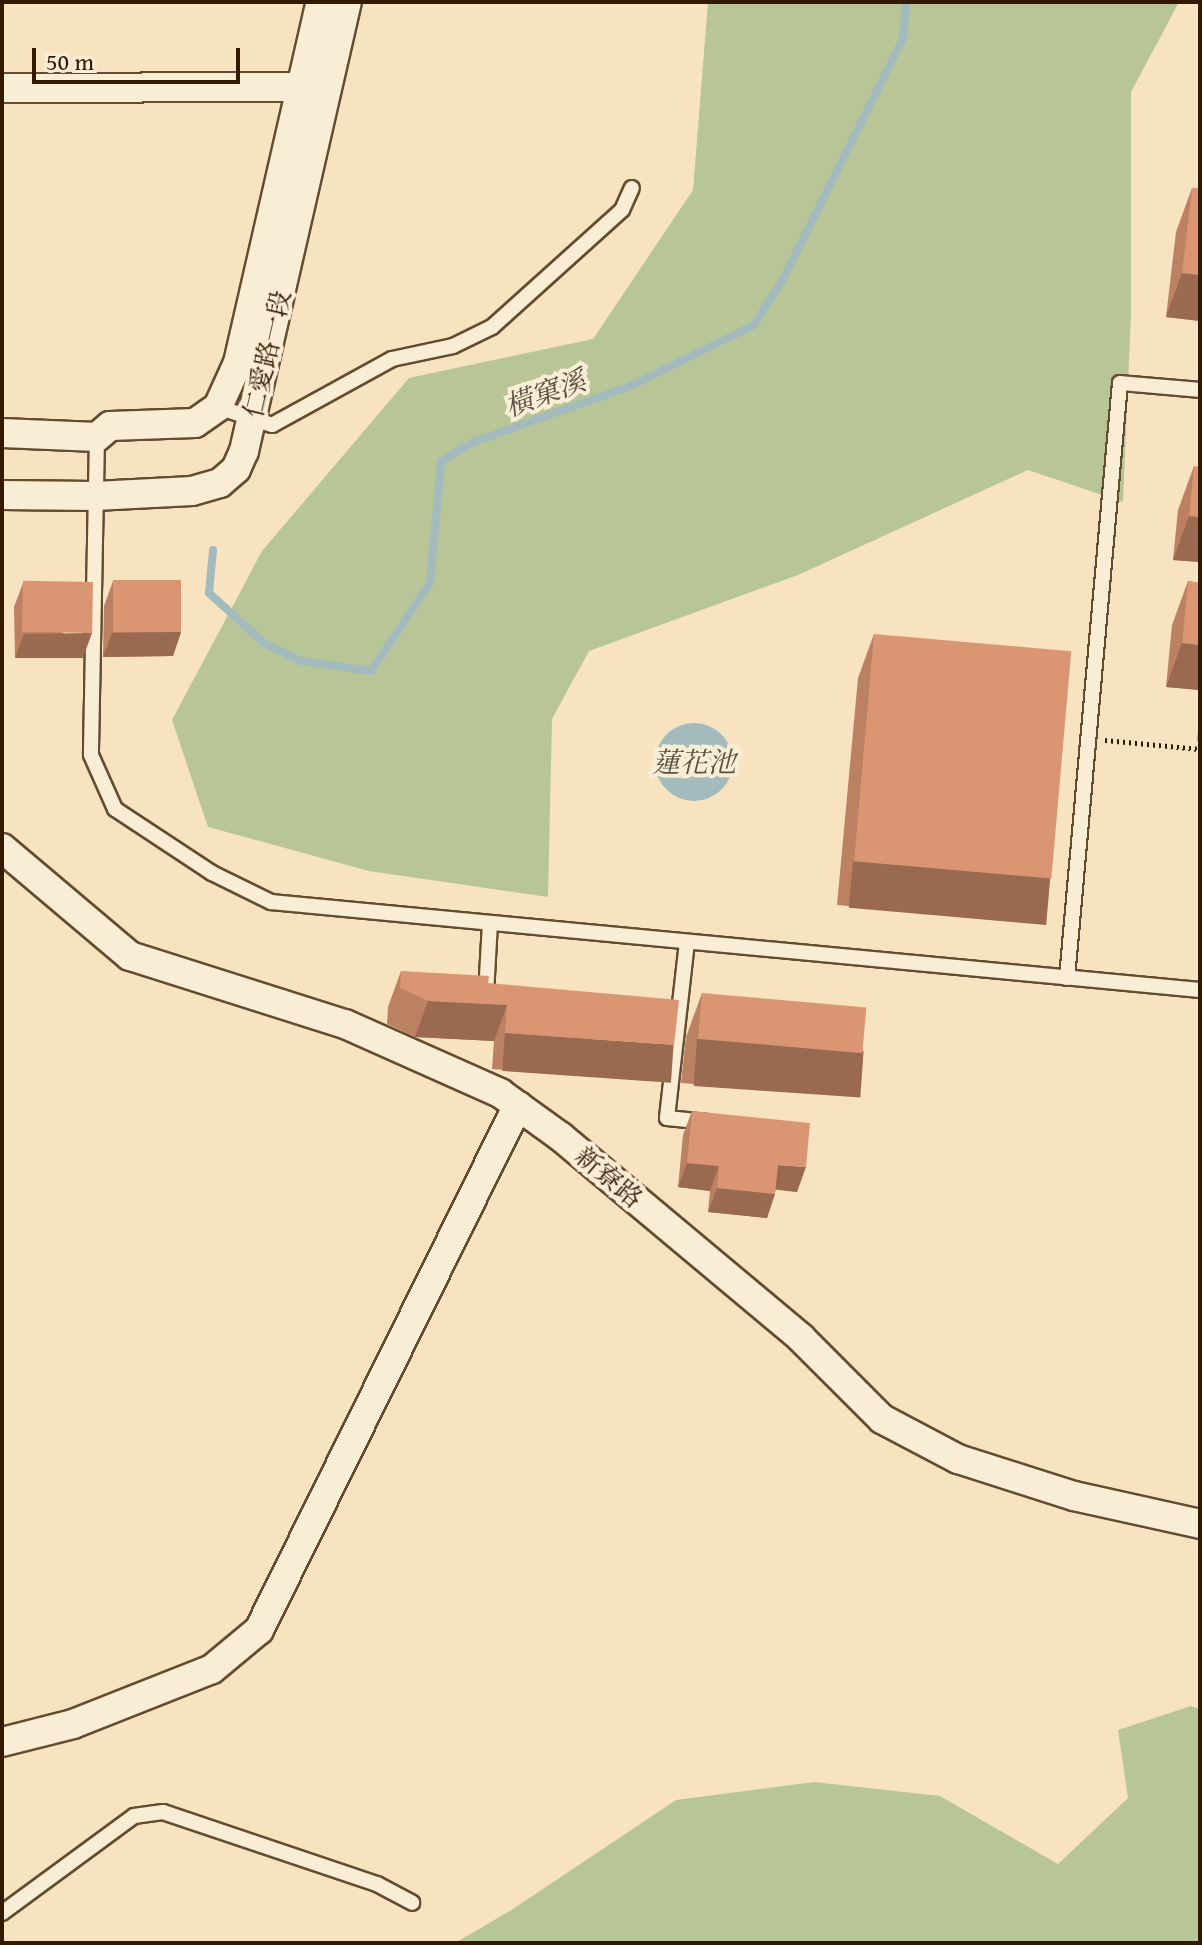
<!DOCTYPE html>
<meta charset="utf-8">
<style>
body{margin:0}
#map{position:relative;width:1202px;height:1945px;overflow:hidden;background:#f8e3c0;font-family:"Gentium Book Plus","Noto Serif TC",serif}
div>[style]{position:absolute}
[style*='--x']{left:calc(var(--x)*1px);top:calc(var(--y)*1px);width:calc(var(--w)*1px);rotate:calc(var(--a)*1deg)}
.green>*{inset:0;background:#b8c597}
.water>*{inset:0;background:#a3bbbd}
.round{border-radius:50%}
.stream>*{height:8px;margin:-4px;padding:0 4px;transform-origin:4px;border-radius:4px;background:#a3bbbd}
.path>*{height:5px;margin-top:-2.5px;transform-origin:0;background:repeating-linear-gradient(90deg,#331900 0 2px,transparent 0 6px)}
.roads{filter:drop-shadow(2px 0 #644c30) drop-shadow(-2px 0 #644c30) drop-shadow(0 2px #644c30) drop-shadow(0 -2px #644c30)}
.service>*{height:14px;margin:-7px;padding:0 7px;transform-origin:7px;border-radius:7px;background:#faedd6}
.minor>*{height:28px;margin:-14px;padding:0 14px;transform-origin:14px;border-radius:14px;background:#faedd6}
.wall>*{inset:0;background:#bb8162}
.shaded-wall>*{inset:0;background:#996950;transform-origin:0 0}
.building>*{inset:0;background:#da9672;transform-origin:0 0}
span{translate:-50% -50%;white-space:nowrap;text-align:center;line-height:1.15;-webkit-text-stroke:8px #faedd6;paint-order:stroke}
.street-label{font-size:26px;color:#331900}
.water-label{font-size:28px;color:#5a5242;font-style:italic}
.frame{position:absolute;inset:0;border:4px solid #331900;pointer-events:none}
.scale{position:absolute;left:32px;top:48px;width:208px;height:36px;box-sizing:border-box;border:4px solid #331900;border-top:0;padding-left:10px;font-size:24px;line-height:28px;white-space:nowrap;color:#331900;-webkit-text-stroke:6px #faedd6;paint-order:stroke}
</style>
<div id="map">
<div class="green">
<div style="clip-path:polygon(708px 2px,1179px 2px,1131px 92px,1131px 314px,1123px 502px,1028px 470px,798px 575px,589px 651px,552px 719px,548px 897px,369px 871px,208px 827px,172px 720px,262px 551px,409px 378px,593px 339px,693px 190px)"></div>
<div style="clip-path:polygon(1191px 1706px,1200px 1709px,1200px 1943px,455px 1943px,513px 1909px,676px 1800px,814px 1782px,940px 1796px,1058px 1864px,1128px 1798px,1118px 1730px)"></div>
</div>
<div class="water">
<div class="round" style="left:655px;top:723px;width:78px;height:78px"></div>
</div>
<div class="stream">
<div style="--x:213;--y:550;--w:43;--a:95.3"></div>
<div style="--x:209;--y:593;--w:76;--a:42.3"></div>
<div style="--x:265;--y:644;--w:40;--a:25"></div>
<div style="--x:301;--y:661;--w:71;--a:8.1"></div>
<div style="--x:371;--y:671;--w:106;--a:-56.2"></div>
<div style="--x:430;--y:583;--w:122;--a:-84.8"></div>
<div style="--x:441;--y:461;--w:38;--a:-30"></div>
<div style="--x:474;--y:442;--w:166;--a:-19.7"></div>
<div style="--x:630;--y:386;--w:138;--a:-26.2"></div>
<div style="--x:754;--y:325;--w:54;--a:-57.8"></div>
<div style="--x:783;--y:279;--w:269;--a:-63.5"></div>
<div style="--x:903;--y:38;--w:36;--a:-85"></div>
</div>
<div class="path">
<div style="--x:1105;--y:740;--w:95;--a:5.4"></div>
</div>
<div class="roads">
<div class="service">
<div style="--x:218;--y:407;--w:57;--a:18.4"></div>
<div style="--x:272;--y:425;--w:137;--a:-28.8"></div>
<div style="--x:392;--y:359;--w:62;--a:-12"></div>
<div style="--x:453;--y:346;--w:43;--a:-26"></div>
<div style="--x:492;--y:327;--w:175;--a:-42"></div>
<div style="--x:622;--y:210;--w:24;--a:-66"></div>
<div style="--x:97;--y:437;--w:318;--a:91.1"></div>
<div style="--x:91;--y:755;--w:59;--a:66"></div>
<div style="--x:115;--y:809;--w:116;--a:33.4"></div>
<div style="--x:212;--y:873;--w:66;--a:26.2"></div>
<div style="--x:271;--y:902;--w:933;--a:5.41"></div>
<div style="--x:687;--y:942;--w:177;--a:96.5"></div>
<div style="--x:667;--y:1118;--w:40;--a:5.7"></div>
<div style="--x:1067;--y:978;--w:597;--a:-84.91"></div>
<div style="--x:1120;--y:383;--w:80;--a:5"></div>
<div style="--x:486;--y:994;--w:71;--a:-86.8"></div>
<div style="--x:2;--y:1913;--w:164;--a:-36.3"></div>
<div style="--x:134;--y:1816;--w:29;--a:-8"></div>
<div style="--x:163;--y:1812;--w:226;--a:18.6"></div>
<div style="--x:377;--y:1884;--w:40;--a:28"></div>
</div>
<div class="minor">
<div style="--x:2;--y:88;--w:316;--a:-0.2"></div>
<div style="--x:2;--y:433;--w:95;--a:2.4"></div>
<div style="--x:97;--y:437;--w:17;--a:-40"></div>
<div style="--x:110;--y:426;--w:85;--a:-2"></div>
<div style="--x:195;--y:423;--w:28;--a:-35"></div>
<div style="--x:218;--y:407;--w:48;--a:-65.6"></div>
<div style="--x:238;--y:363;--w:370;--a:-77.1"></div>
<div style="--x:2;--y:495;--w:93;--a:0.6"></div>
<div style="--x:95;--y:496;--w:97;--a:-3"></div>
<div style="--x:192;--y:491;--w:29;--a:-16"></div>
<div style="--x:220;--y:483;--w:21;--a:-41"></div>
<div style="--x:236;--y:469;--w:20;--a:-66"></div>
<div style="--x:244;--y:451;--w:461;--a:-77.1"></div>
<div style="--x:2;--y:848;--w:167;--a:40.2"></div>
<div style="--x:130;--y:956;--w:225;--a:17.6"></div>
<div style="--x:345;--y:1024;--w:170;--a:24"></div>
<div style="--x:500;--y:1093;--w:75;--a:35.8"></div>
<div style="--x:561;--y:1137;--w:313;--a:39.9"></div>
<div style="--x:801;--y:1338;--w:115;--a:45"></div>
<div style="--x:882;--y:1419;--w:86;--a:27.8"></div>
<div style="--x:958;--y:1459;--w:122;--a:17.7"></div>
<div style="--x:1074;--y:1496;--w:129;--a:12.5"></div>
<div style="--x:2;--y:1742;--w:73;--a:-14.2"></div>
<div style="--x:73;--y:1724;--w:149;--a:-21.6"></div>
<div style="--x:212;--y:1669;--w:61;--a:-39.7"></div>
<div style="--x:259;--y:1630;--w:585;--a:-63.74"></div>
</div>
</div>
<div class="wall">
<div style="clip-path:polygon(1192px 188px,1200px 189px,1200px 321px,1166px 317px,1176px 232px)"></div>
<div style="clip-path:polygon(1194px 466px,1200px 562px,1173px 560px,1178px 510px)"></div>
<div style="clip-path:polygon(113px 581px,181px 632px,173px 656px,103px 657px,104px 606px)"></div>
<div style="clip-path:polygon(1188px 581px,1200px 583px,1200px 690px,1166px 687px,1172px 625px)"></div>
<div style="clip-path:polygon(23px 583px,83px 658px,15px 658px,14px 607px)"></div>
<div style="clip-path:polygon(874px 634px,1050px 879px,1034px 923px,837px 905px,858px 678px)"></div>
<div style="clip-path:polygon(1200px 709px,1200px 741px,1197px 741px)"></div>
<div style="clip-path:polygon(401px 971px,488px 983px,661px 1081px,492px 1069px,494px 1041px,415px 1037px,387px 1024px,388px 1007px)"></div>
<div style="clip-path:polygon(702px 993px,847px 1096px,681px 1083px,686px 1037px)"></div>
<div style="clip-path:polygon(692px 1111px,797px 1192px,776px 1189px,767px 1218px,708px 1212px,710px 1191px,678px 1187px,683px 1135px)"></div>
</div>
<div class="shaded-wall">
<div style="clip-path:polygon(1182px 273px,1200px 275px,1200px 321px,1166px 317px)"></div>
<div style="clip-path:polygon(1189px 516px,1200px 517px,1200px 562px,1173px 560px)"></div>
<div style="clip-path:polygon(181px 632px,173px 656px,103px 657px,112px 633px)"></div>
<div style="clip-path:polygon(92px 633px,83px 658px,15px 658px,24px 634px)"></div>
<div style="clip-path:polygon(1182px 643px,1200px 645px,1200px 690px,1166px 687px)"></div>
<div style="left:853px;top:861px;width:198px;height:47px;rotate:5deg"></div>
<div style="clip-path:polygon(428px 1001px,507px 1005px,494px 1041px,415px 1037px)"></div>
<div style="left:505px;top:1033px;width:169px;height:38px;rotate:4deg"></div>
<div style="left:697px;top:1039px;width:167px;height:47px;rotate:4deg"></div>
<div style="clip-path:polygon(687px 1163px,719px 1166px,710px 1191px,678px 1187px)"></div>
<div style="clip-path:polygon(778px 1165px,806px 1167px,797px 1192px,770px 1189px)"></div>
<div style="clip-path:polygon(717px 1188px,775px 1194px,767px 1218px,708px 1212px)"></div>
</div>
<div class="building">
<div style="clip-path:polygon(1192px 188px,1200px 189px,1200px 275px,1182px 273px)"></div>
<div style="clip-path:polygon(1194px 466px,1200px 467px,1200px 517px,1189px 516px)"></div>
<div style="left:181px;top:580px;width:52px;height:68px;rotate:90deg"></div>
<div style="clip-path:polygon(1188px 581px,1200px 583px,1200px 645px,1182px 643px)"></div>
<div style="left:93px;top:582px;width:51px;height:70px;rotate:91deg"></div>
<div style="left:874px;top:634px;width:198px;height:228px;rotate:5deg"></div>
<div style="clip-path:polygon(401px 971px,489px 976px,488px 983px,679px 1000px,674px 1045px,505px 1033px,507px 1005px,428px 1001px,400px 988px)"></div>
<div style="left:702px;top:993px;width:165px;height:46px;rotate:5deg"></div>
<div style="clip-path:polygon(692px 1111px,810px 1123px,806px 1167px,778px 1165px,775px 1194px,717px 1188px,719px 1166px,687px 1163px)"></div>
</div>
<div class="street-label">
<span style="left:267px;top:354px;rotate:-77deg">仁愛路一段</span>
<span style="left:609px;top:1177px;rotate:40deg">新寮路</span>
</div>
<div class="water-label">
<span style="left:545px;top:393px;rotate:-20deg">橫窠溪</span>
<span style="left:694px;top:762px">蓮花池</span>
</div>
<div class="frame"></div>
<div class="scale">50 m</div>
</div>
